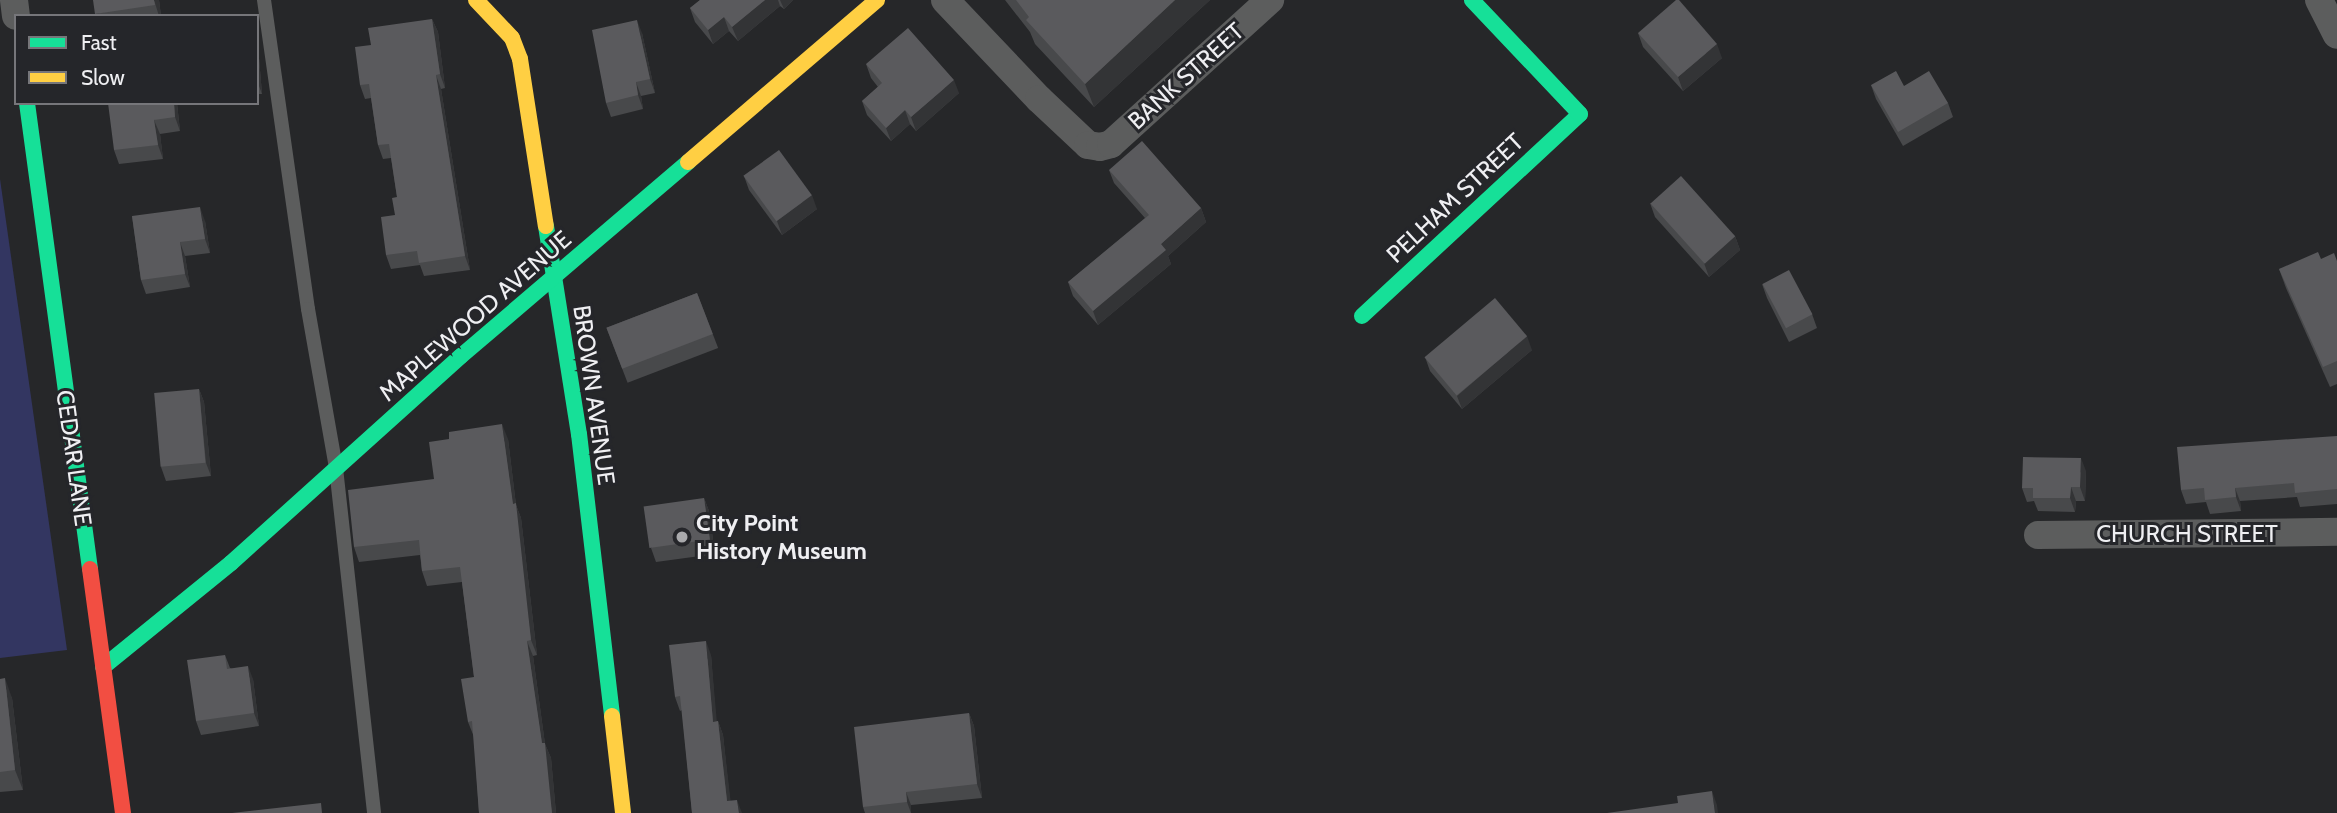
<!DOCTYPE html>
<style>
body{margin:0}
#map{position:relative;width:2337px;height:813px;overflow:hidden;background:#262729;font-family:Cabin,sans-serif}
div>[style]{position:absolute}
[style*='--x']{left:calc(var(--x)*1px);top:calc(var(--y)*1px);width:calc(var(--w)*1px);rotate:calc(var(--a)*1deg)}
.green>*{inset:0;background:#333661}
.lane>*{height:14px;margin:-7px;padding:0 7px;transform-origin:7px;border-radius:7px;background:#5c5d5d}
.street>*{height:28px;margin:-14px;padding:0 14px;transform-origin:14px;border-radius:14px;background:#5c5d5d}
.fast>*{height:16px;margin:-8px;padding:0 8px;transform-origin:8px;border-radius:8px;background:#16e098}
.slow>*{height:16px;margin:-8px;padding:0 8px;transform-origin:8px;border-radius:8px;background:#ffcf43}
.jam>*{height:16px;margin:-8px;padding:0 8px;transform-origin:8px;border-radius:8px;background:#f24e42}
.wall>*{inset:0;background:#48494b;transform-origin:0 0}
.shaded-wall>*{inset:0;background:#333436}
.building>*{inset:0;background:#5a5a5d;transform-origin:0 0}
.dots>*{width:19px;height:19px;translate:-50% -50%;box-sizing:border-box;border:4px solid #25262a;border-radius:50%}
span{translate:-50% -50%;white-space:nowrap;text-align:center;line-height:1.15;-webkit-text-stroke:6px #25262a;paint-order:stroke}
.street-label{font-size:24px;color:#efeff2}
.poi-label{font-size:24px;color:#efeff2;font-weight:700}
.left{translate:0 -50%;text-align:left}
.legend{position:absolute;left:14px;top:14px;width:245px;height:91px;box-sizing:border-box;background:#25262a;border:2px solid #76767a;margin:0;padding:9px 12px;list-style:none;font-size:21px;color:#efeff2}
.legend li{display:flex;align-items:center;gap:14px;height:35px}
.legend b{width:35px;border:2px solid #76767a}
</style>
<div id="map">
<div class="green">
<div style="clip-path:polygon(0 179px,67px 650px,0 658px)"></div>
</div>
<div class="lane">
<div style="--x:264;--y:0;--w:312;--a:81.9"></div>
<div style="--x:308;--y:309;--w:161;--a:80"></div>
<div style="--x:336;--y:468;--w:347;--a:83.7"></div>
</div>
<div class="street">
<div style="--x:14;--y:0;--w:16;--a:83"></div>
<div style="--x:945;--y:0;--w:137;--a:46.5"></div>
<div style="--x:1039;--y:99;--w:67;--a:43.2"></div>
<div style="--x:1088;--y:145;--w:12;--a:9"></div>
<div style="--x:1100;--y:147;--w:11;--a:-15"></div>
<div style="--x:1111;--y:144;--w:215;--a:-42.2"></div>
<div style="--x:2319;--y:0;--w:39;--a:63"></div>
<div style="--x:2038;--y:535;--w:299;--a:-0.6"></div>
</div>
<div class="fast">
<div style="--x:27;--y:103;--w:470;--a:82.3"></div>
<div style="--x:546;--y:226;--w:211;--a:81"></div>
<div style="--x:579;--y:434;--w:284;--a:83.3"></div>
<div style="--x:1362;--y:316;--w:297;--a:-42.8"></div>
<div style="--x:1580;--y:114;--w:157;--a:-133.5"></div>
<div style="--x:103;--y:667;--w:165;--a:-39.1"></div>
<div style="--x:231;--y:563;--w:309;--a:-42"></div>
<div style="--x:461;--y:356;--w:299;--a:-40.5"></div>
</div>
<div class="slow">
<div style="--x:476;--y:0;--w:52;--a:46.5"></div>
<div style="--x:512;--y:38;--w:22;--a:69"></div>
<div style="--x:520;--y:59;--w:169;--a:81.2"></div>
<div style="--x:688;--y:162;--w:249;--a:-40.6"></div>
<div style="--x:612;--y:716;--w:98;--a:83.5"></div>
</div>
<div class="jam">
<div style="--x:90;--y:569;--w:246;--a:82.3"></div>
</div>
<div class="wall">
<div style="clip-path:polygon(159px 0,161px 16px,96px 16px,95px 14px)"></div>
<div style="clip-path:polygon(700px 0,793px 0,784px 9px,780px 6px,738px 41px,729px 31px,713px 44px,695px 22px,690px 8px)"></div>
<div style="clip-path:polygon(1005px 0,1210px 0,1094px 107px,1035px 44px,1030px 32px)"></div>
<div style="clip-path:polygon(432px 19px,438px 32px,445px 88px,441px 89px,470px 270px,424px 276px,420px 265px,391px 269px,386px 255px,395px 215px,397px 197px,391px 158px,383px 159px,378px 145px,371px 98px,365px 99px,360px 85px,371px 45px)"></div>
<div style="clip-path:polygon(642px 33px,655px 93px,641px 96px,643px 109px,611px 117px,606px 103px)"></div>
<div style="clip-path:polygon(1638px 33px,1722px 58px,1683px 91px,1643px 47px)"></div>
<div style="clip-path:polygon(257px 53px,259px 58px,262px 94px,257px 94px)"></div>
<div style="clip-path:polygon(866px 64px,959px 93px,916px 131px,910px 124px,891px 141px,867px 115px,862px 101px,878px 87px,871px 78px)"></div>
<div style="clip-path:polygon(1871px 85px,1904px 86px,1948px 103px,1953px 117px,1903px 146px,1876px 99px)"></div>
<div style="clip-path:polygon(177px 103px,180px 131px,160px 134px,163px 159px,119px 164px,114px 150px)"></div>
<div style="clip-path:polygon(1109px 170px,1201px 208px,1206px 222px,1168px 256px,1171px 264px,1098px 325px,1073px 296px,1068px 282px,1145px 218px,1114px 183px)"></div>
<div style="clip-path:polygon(744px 176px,817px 209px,782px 235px,749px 190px)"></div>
<div style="clip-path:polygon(1650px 203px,1735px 236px,1740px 250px,1709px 277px,1655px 217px)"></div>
<div style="clip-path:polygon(132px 216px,205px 221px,210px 253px,185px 256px,190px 287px,146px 294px,141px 280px)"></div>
<div style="clip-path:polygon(2321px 259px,2337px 261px,2337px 384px,2330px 387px,2286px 288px,2279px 269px)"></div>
<div style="clip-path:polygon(1762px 284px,1812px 314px,1817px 328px,1789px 342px,1767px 298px)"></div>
<div style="left:697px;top:293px;width:59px;height:97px;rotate:69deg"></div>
<div style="clip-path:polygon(1532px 350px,1462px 409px,1430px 371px,1425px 357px)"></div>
<div style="clip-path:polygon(199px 389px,204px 402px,211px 476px,166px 481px,161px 467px)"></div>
<div style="clip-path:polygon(2337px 436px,2337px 504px,2300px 507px,2297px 497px,2240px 501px,2241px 511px,2210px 514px,2206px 502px,2186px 504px,2181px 490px)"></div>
<div style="clip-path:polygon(508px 439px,516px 505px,521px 518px,537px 655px,533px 656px,545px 744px,551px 758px,556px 813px,479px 813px,474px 737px,468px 722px,474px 677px,462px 582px,427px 586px,422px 571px,420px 555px,359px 562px,354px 547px)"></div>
<div style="clip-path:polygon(2086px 471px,2085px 501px,2076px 501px,2075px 512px,2038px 511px,2034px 501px,2027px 502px,2022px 488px)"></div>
<div style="clip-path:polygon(704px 498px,709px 511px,715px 554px,656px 562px,651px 548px)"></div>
<div style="clip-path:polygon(225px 655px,230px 668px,253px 679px,259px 726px,201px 735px,196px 721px)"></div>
<div style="clip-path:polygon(711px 655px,716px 721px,718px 721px,723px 735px,730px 801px,692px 813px,682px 710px,680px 711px,675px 697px)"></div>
<div style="clip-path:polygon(0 679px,12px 698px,23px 790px,0 792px)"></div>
<div style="clip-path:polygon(969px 713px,974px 726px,982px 798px,911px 805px,911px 813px,865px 813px,863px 807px)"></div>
</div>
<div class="shaded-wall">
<div style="clip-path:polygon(154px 0,159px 0,161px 16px,159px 16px)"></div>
<div style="clip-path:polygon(765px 0,778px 0,780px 6px,738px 41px,732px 27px)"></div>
<div style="clip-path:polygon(780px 0,793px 0,784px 9px)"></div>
<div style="clip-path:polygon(1175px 0,1210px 0,1094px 107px,1085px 84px)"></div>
<div style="clip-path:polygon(724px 17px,729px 31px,713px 44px,708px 30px)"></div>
<div style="clip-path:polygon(432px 19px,438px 32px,445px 88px,440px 74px)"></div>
<div style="clip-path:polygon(637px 20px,642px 33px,655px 93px,650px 79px)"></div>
<div style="clip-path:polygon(1717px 44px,1722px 58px,1683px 91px,1678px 77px)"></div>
<div style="clip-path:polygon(257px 53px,259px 58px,262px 94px,259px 86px)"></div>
<div style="clip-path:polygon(436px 75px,441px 89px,470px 270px,465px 256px)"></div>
<div style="clip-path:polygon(954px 80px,959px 93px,916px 131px,911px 117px)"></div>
<div style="clip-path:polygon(636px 82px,641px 96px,643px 109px,638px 95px)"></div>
<div style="clip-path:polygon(174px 103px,177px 103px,180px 131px,175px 117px)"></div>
<div style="clip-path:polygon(905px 110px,910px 124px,891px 141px,886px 128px)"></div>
<div style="clip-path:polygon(154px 120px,160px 134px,163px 159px,158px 145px)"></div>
<div style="clip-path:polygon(812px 195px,817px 209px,782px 235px,777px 221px)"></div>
<div style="clip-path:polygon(200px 207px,205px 221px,210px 253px,205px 239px)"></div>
<div style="clip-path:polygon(1201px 208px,1206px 222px,1168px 256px,1171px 264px,1098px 325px,1093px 311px,1161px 244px)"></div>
<div style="clip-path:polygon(1735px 236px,1740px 250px,1709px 277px,1704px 263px)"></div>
<div style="clip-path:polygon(180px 242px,185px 256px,190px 287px,185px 274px)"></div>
<div style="clip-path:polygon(1527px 336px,1532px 350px,1462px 409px,1457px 396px)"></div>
<div style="clip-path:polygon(199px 389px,204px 402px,211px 476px,206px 463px)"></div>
<div style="clip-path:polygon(502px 424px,508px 439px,516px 505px,521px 518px,537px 655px,531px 640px)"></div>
<div style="clip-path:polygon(2081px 458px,2086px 471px,2085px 501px,2080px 487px)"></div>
<div style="clip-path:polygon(2071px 487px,2076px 501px,2075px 512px,2070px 498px)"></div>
<div style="clip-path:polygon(2235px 488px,2240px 501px,2241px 511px,2236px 497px)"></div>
<div style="clip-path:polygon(704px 498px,709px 511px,715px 554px,710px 540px)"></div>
<div style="clip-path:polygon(527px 641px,533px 656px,545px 744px,551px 758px,556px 813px,552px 813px)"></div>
<div style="clip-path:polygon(706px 641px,711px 655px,718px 735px,713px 722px)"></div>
<div style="clip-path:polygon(248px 666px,253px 679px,259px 726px,254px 713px)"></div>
<div style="clip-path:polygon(5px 678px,12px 698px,23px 790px,15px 770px)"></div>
<div style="clip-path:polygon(969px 713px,974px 726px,982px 798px,977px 784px)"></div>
<div style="clip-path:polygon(718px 721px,723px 735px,732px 813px,727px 801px)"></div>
<div style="clip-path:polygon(1712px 791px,1717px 805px,1718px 813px,1715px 813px)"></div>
<div style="clip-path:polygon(906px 792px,911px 805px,911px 813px,907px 802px)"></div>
<div style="clip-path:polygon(737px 800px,742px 813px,739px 813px)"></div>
</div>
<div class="building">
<div style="clip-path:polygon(93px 0,154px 0,155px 5px,95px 14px)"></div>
<div style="clip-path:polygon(700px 0,765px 0,732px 27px,724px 17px,708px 30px,690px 8px)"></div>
<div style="clip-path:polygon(1016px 0,1175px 0,1085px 84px,1026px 20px,1029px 17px)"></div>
<div style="clip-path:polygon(1676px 0,1679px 0,1717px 44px,1678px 77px,1638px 33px)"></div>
<div style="clip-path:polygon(432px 19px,440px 74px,436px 75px,465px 256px,419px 263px,417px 251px,386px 255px,381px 217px,395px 215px,392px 198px,397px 197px,389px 144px,378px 145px,369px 84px,360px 85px,355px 47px,371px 45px,368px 28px)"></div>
<div style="clip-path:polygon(637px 20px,650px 79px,636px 82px,638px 95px,606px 103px,592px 30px)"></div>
<div style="clip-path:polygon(908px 28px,954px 80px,911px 117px,905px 110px,886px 128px,862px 101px,882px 83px,866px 64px)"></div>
<div style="clip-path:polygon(257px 62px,259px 86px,257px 87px)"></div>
<div style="clip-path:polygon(1896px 71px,1904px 86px,1929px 71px,1948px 103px,1898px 132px,1871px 85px)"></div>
<div style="clip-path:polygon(108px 103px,174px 103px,175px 117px,154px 120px,158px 145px,114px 150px)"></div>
<div style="clip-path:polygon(1142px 141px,1201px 208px,1161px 244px,1166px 250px,1093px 311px,1068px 282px,1149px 215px,1109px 170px)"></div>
<div style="left:779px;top:150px;width:56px;height:44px;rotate:54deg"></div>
<div style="left:1681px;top:176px;width:81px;height:41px;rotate:48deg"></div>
<div style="clip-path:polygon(200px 207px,205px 239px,180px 242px,185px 274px,141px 280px,132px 216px)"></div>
<div style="clip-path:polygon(2318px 252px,2321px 259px,2334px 253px,2337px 261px,2337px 361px,2323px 367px,2279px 269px)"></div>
<div style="left:1789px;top:270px;width:50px;height:30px;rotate:62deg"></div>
<div style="left:697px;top:293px;width:44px;height:97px;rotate:69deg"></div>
<div style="left:1495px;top:298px;width:50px;height:92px;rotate:50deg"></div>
<div style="left:199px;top:389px;width:74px;height:45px;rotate:85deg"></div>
<div style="clip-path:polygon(502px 424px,513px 504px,516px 503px,531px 640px,527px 641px,542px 743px,545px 743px,552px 813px,479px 813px,472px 721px,468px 722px,461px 679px,474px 677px,460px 567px,422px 571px,419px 540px,354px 547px,348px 490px,434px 479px,429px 442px,449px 439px,449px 432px)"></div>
<div style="clip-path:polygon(2337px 436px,2337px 489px,2295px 493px,2294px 483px,2235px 488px,2236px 497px,2205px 500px,2204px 488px,2181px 490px,2177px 447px)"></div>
<div style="clip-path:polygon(2023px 457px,2081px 458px,2080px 487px,2071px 487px,2070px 498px,2033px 498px,2033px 488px,2022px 488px)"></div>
<div style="left:704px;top:498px;width:42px;height:61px;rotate:82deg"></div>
<div style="clip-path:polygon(706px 641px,713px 722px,718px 721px,727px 801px,737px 800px,739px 813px,692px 813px,680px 696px,675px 697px,669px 645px)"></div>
<div style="clip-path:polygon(225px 655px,227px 669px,248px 666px,254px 713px,196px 721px,187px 660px)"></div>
<div style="clip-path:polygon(5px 678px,15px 770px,0 772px,0 679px)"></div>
<div style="clip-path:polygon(969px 713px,977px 784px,906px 792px,907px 802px,863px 807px,854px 727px)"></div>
<div style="clip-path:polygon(1712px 791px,1715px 813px,1607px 813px,1678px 803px,1677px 796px)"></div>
<div style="clip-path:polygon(321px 803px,322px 813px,232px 813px)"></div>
</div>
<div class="dots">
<div style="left:682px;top:537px;background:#a9a9ac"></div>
</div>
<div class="street-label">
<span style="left:1186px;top:76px;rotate:-42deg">BANK STREET</span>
<span style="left:1455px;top:198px;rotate:-43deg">PELHAM STREET</span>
<span style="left:475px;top:316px;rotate:-41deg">MAPLEWOOD AVENUE</span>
<span style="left:594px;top:395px;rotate:82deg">BROWN AVENUE</span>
<span style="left:74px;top:458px;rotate:82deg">CEDAR LANE</span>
<span style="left:2187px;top:534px">CHURCH STREET</span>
</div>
<div class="poi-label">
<span class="left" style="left:696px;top:537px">City Point<br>History Museum</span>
</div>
<ul class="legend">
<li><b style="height:9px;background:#16e098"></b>Fast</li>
<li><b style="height:9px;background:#ffcf43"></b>Slow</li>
</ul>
</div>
